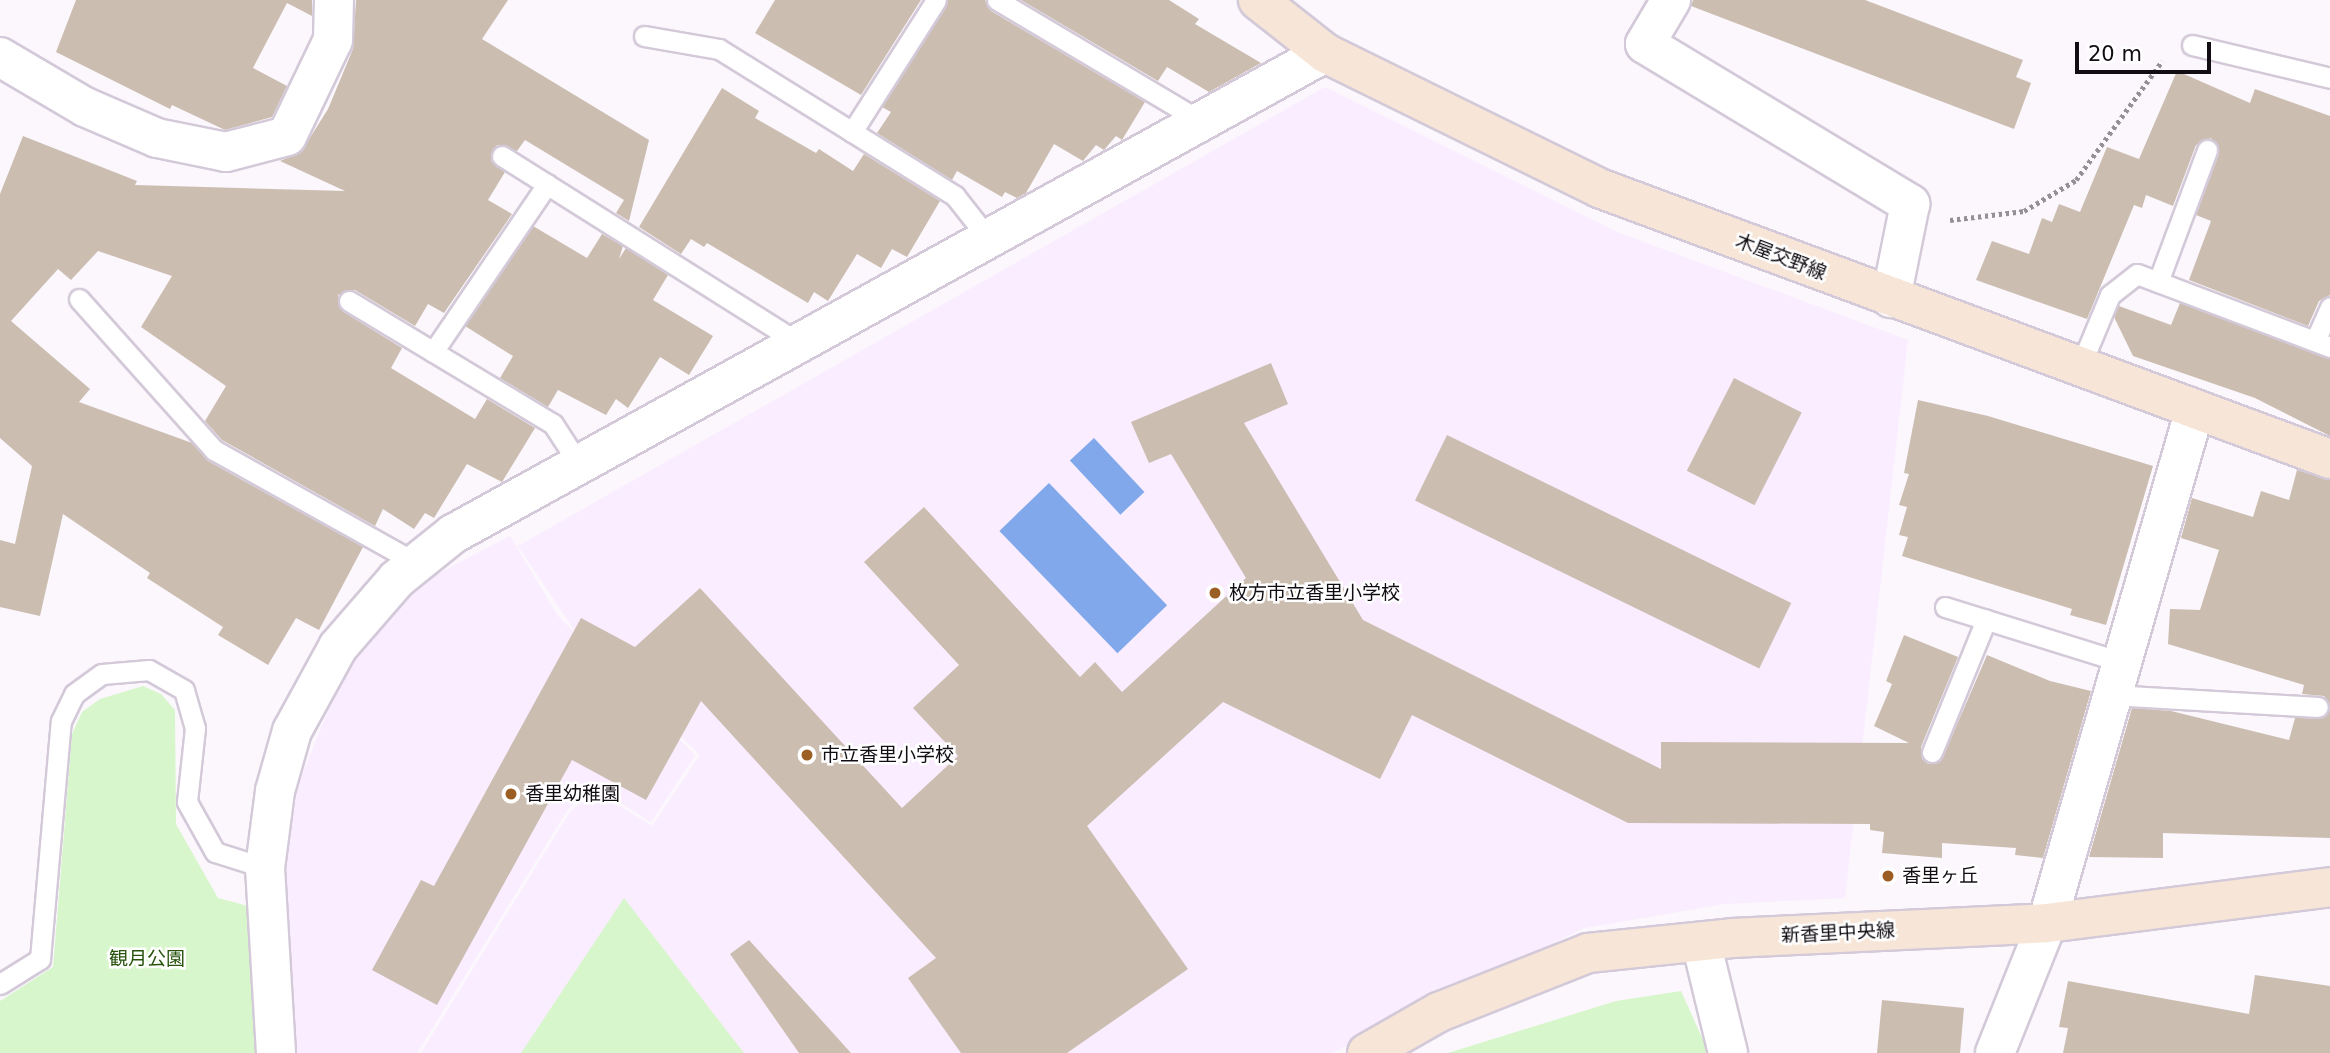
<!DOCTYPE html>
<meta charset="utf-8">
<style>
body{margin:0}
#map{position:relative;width:2330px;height:1053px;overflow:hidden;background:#fbf7fd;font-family:"DejaVu Sans","Noto Sans JP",sans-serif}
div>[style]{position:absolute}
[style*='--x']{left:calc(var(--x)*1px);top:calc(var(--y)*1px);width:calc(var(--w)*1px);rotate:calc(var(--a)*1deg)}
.built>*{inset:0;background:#f9edff}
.green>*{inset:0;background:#d8f6cb}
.water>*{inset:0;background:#81a8eb;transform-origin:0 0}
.building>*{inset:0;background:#ccbdb1;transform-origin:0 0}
.path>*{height:4.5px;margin-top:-2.25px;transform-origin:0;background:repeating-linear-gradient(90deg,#949096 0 3.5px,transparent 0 7px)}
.roads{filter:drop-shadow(2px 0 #d3c9d8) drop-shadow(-2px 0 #d3c9d8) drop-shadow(0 2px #d3c9d8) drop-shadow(0 -2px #d3c9d8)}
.lane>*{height:19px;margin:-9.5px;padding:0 9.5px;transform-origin:9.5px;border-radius:9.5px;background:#fff}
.street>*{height:38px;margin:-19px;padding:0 19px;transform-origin:19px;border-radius:19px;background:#fff}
.secondary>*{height:38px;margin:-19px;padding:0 19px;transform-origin:19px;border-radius:19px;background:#f7e6d7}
.dots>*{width:19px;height:19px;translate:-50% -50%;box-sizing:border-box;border:4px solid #fff;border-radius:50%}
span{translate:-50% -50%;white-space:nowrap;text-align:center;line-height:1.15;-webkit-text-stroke:5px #fff;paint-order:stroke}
.street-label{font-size:19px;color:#110d13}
.poi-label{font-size:19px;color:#110d13}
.left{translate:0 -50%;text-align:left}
.park-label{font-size:19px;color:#27530d}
.scale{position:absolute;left:2075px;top:42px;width:136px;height:32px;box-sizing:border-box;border:4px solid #110d13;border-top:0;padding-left:9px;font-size:21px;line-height:24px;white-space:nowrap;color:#110d13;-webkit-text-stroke:5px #fff;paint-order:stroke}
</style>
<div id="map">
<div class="built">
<div style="clip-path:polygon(1325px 87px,1617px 232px,1908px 340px,1845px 898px,1725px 904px,1584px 928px,1332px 1053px,421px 1053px,570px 812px,595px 791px,652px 826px,700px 755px,587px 646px,695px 755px,651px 822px,594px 786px,568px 809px,417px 1053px,291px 1053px,284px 876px,298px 785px,349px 659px,426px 580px,510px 536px,557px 615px,579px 637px,518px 546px)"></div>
</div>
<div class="green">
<div style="clip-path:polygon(143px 686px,161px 694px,175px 710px,176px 824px,218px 898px,252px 907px,263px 1053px,0 1053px,0 1001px,53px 967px,72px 734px,82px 712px,100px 699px)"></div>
<div style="clip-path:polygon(624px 898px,744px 1053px,521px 1053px)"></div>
<div style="clip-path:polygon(1681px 991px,1709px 1053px,1448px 1053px,1616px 1001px)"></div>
</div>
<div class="water">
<div style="left:1094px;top:438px;width:74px;height:33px;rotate:47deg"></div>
<div style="left:1049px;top:483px;width:170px;height:69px;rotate:46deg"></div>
</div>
<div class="building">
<div style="clip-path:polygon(76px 0,312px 0,312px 16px,287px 3px,253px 68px,287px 86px,272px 117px,225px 130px,172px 105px,170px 109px,56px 52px)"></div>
<div style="clip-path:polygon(356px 0,508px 0,482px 39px,649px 140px,629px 221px,616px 213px,624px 200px,525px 140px,517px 151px,497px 145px,491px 161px,505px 172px,488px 200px,512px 214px,444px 313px,428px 304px,415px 326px,355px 290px,338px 295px,342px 311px,402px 348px,391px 368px,475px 419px,487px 399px,535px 428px,502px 482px,467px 464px,434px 518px,425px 513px,414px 529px,383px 509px,375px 526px,222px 440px,205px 421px,226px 386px,141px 327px,172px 276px,98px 251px,71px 280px,58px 269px,11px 321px,90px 389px,79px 402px,192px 443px,208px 461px,363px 547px,319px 630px,296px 618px,268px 665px,218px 635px,223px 627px,147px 578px,150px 573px,63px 514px,40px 616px,0 607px,0 540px,15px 544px,32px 466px,0 438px,0 194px,23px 136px,137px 181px,135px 185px,345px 191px,280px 161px,301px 152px,328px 109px,353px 49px)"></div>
<div style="clip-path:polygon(775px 0,921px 0,861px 95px,755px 33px)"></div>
<div style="clip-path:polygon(948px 0,985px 0,991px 11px,1145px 102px,1122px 140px,1116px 136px,1104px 150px,1096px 145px,1083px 161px,1054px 144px,1026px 193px,1017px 198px,1005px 192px,1002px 197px,957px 171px,952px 180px,877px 133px,891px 112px,882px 107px)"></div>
<div style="clip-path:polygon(1021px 0,1169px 0,1199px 19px,1195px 24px,1261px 63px,1209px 92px,1167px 67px,1158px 81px)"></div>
<div style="clip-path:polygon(1693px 0,1865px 0,2023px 60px,2016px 77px,2031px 83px,2014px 129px,1691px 6px)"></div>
<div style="clip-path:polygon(2177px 71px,2250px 103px,2255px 89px,2330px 116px,2330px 295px,2319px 301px,2308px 326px,2189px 280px,2211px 221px,2196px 215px,2219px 154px,2211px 138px,2196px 145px,2173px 206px,2146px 195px,2142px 208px,2134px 205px,2087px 319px,1976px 280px,1992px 241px,2029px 254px,2042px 218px,2052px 222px,2059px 204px,2080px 212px,2107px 147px,2139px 159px)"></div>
<div style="clip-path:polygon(722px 88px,759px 111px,755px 118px,816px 153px,819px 149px,853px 171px,864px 154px,940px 201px,907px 257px,892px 249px,881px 268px,857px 254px,828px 301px,814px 292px,808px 303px,707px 243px,704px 247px,691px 239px,681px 254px,639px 227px)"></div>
<div style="clip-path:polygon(533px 226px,587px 258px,602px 234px,623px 246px,619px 259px,626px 248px,668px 275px,653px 300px,713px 336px,689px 375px,660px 357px,628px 408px,616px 399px,606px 415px,558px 390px,548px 407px,500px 378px,513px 356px,465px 326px)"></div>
<div style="clip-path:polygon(2180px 303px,2330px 359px,2330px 436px,2255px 398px,2133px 356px,2114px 317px,2119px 306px,2171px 325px)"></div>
<div style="clip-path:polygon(1271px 363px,1288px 404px,1244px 423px,1363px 620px,1661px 769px,1661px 742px,1909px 743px,1874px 726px,1892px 684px,1886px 681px,1904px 635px,1958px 657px,1921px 747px,1922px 759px,1928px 764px,1943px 757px,1987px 655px,2050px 681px,2091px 691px,2043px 858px,2015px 855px,2016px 848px,1942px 843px,1942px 858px,1882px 853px,1884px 832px,1870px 830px,1870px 824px,1628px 823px,1412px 715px,1380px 779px,1223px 702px,1087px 826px,1188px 969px,1067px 1053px,961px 1053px,908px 978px,936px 958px,701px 701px,646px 800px,572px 760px,437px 1005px,372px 970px,421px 880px,434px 886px,581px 618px,635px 647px,700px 588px,902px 808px,958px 756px,913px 708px,959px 665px,864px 562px,924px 507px,1080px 677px,1095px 662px,1122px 692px,1246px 578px,1171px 454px,1149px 463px,1131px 422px)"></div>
<div style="left:1734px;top:378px;width:76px;height:104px;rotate:27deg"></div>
<div style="clip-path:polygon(1918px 400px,1988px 416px,2153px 466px,2106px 625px,2070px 615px,2072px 609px,1902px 556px,1908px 537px,1899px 535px,1907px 507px,1899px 505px,1909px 474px,1904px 473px)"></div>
<div style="left:1447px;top:435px;width:383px;height:73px;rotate:26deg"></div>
<div style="clip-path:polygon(2297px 470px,2330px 480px,2330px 706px,2324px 696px,2302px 694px,2304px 685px,2168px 644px,2170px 609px,2200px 610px,2219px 550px,2181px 538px,2192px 498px,2253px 517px,2261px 491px,2289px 500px)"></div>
<div style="clip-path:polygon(2132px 708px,2171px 711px,2289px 740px,2295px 718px,2323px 718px,2330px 709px,2330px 838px,2163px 833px,2163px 858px,2089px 857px)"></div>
<div style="clip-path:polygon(749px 940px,851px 1053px,799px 1053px,730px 954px)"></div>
<div style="clip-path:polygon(2255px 975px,2330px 986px,2330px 1053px,2063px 1053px,2068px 1028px,2059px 1027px,2068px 981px,2249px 1014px)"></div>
<div style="clip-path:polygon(1882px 1000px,1964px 1008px,1960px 1053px,1877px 1053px)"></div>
</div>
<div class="path">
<div style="--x:1950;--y:220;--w:75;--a:-6.9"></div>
<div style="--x:2024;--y:211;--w:61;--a:-30.8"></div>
<div style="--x:2076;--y:180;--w:147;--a:-54.1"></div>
</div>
<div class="roads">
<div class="lane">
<div style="--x:997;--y:0;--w:237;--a:30.7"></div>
<div style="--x:644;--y:36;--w:76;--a:9.8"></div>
<div style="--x:719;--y:49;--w:278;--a:31.9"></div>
<div style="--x:955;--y:196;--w:53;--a:51.8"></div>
<div style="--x:2192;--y:45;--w:142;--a:13.4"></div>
<div style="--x:852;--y:132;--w:156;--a:-57.5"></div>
<div style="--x:502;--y:156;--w:351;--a:32.2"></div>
<div style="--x:2158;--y:282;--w:141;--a:-69.6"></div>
<div style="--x:79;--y:299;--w:203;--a:48.2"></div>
<div style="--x:214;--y:450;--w:231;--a:29.2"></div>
<div style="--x:349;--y:301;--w:238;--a:31.1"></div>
<div style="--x:553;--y:424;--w:48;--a:57"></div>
<div style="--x:2315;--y:341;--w:37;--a:-66"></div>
<div style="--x:433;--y:352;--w:203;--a:-55.8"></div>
<div style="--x:2080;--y:367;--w:78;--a:-67.4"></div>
<div style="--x:2110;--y:295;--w:34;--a:-38"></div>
<div style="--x:2137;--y:274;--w:206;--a:20.7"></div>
<div style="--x:1945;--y:607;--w:185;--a:17.3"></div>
<div style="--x:2112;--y:695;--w:206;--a:3.3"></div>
<div style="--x:1932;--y:752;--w:143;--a:-67.8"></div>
<div style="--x:0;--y:984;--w:47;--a:-32"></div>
<div style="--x:40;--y:959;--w:239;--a:-85"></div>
<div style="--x:61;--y:721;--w:30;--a:-64"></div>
<div style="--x:74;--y:694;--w:34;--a:-36"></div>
<div style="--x:102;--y:674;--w:47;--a:-4.9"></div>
<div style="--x:149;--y:670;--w:40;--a:29.7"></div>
<div style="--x:184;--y:690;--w:40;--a:74"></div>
<div style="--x:195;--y:728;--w:74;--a:96.2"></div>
<div style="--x:187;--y:802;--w:57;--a:60.8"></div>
<div style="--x:215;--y:852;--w:52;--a:17.7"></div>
</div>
<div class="street">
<div style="--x:1671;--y:0;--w:51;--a:120.6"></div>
<div style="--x:1645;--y:44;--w:310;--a:31.1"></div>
<div style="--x:1910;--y:204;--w:96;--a:101.4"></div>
<div style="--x:0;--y:57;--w:99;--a:30.5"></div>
<div style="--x:85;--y:107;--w:78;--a:23.3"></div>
<div style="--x:157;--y:138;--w:70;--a:11.5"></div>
<div style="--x:226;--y:152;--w:63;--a:-14.7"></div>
<div style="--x:287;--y:136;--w:106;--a:-64.4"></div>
<div style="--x:333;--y:40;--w:40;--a:-88.6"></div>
<div style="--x:1701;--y:942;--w:114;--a:76.3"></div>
<div style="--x:276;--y:1053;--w:185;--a:-93.4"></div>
<div style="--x:265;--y:868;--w:78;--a:-82.6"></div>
<div style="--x:275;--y:791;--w:62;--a:-74.2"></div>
<div style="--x:292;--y:731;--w:96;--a:-61.3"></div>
<div style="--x:338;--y:647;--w:90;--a:-49.1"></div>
<div style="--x:397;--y:579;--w:72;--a:-38.8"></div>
<div style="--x:453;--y:534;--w:996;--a:-28.88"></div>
<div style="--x:1995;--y:1053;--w:140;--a:-68.2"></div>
<div style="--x:2047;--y:923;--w:535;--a:-73.94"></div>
</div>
<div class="secondary">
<div style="--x:1258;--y:0;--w:85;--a:38.3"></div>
<div style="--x:1325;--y:53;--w:305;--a:26.2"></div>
<div style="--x:1599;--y:188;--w:780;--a:20.34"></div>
<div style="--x:1367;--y:1053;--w:83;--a:-29.7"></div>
<div style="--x:1439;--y:1012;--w:160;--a:-21.6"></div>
<div style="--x:1588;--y:953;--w:145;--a:-5.9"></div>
<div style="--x:1732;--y:938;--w:315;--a:-2.7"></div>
<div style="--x:2047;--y:923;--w:285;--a:-7.2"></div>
</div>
</div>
<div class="dots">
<div style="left:1215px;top:593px;background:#9c5f23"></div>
<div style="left:807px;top:755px;background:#9c5f23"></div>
<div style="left:511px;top:794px;background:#9c5f23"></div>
<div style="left:1888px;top:876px;background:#9c5f23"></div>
</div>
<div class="street-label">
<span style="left:1781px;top:257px;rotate:21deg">木屋交野線</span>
<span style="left:1838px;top:933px;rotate:-3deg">新香里中央線</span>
</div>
<div class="poi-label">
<span class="left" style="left:1229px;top:593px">枚方市立香里小学校</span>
<span class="left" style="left:821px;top:755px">市立香里小学校</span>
<span class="left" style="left:525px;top:794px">香里幼稚園</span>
<span class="left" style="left:1902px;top:876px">香里ヶ丘</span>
</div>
<div class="park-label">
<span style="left:147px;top:959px">観月公園</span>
</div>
<div class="scale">20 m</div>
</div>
